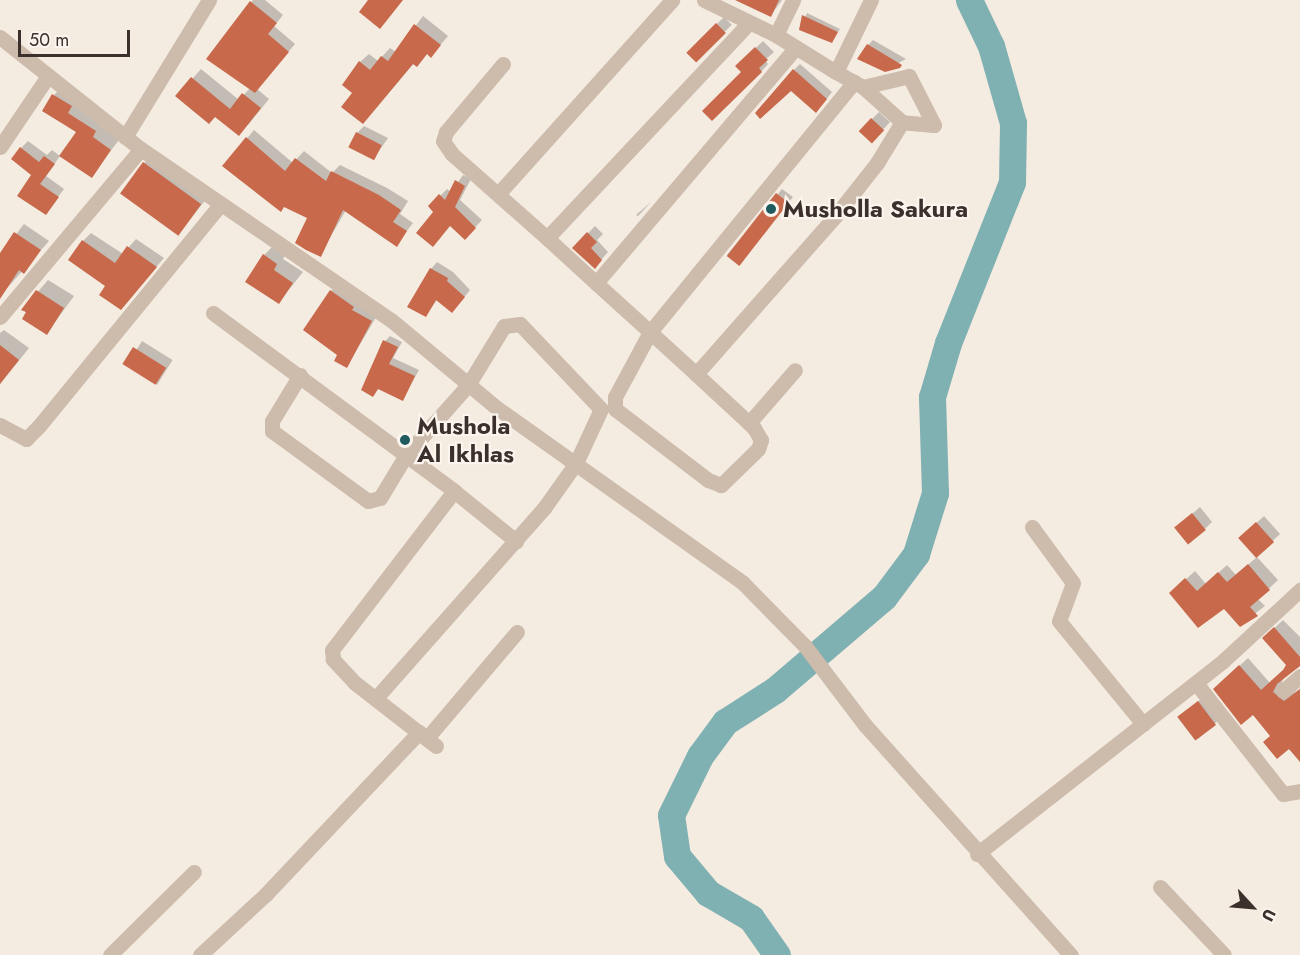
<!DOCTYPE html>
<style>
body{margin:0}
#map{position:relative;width:1300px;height:955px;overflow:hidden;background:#f4ebe1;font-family:Jost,sans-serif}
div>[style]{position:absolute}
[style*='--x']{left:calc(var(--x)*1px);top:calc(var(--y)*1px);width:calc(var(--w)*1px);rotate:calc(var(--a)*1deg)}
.shadow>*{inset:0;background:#0003;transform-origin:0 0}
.river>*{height:27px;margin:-13.5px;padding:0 13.5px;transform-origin:13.5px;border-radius:13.5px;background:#7fb0b2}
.building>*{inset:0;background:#c8694b;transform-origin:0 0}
.minor>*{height:15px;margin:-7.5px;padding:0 7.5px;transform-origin:7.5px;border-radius:7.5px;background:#cdbbac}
.dots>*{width:16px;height:16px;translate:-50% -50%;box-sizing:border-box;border:3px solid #fbf5ee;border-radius:50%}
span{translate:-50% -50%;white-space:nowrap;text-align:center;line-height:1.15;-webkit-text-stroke:4.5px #fbf5ee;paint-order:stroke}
.poi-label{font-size:24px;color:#3b302b;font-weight:700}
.left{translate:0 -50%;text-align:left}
.north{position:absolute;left:1222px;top:877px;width:60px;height:60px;-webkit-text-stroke:4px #fbf5ee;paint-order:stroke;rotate:116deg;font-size:16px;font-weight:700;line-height:24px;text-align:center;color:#3b302b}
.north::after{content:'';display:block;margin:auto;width:21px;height:27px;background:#3b302b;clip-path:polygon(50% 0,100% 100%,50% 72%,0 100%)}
.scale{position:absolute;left:18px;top:30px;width:112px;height:27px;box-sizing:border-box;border:3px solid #3b302b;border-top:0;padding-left:8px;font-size:18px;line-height:21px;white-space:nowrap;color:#3b302b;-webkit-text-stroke:4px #fbf5ee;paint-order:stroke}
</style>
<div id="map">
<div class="shadow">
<div style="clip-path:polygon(253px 0,265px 0,283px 15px,274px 26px,295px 44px,257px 89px,269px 99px,248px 125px,216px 115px,177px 96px,201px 69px,239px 100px,250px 88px,208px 58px)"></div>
<div style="clip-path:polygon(738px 0,782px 0,771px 15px)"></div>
<div style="clip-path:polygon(807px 13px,840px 29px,832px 41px,800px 29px)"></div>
<div style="clip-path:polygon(423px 16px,448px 36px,431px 56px,428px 53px,417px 65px,414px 63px,371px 114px,354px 93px,360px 62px,369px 54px,378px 61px,390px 48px,396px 52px)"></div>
<div style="left:724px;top:17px;width:11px;height:50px;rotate:45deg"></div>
<div style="clip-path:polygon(873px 40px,906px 59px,885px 70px,868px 45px)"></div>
<div style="clip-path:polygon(763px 41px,774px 52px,765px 60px,768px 64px,760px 73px,743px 72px,737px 66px)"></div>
<div style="clip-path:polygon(800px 64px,832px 92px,822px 105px,794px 70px)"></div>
<div style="clip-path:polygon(63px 86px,104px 122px,101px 127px,119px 140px,91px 176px,78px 132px,54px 95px)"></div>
<div style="clip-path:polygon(879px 112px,890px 122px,879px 134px,872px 119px)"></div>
<div style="clip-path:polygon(364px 126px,388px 138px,374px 158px,357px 133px)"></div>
<div style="clip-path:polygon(254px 130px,293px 163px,304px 151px,332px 173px,340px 165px,387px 188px,408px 201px,400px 214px,413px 223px,396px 245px,346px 210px,320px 255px,309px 217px,224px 166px)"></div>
<div style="clip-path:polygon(28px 141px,47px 155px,52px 150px,60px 156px,46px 176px,64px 189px,46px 213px,21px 148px)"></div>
<div style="clip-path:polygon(155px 152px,211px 193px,181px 231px,144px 163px)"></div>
<div style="clip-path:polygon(463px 175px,471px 179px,460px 200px,482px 220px,465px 238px,430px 206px,447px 189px,451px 192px)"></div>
<div style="clip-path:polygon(782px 189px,793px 197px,743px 259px,727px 255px)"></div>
<div style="clip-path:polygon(651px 202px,641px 213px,638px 216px,636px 215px)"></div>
<div style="clip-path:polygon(24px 224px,49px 241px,1px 295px,0 255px)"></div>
<div style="clip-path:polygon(595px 226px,603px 234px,597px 240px,608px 252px,595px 267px,574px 248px)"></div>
<div style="clip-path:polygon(91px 233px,123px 254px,136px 239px,164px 258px,121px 308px,83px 241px)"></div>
<div style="clip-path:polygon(275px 244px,287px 252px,283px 259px,303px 272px,279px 302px,264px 255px)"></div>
<div style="clip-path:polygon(437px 262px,453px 272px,470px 290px,458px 305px,437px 300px,426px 315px,431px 269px)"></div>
<div style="clip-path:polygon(48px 280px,74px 296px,47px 333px,23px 309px)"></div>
<div style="clip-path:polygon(338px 284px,378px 314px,347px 366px,339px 355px,331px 291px)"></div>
<div style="clip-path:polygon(4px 330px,29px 348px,0 384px,0 333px)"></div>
<div style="clip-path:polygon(390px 336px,402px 342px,393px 358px,419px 370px,403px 399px,379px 388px,373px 395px,385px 341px)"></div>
<div style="left:142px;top:341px;width:36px;height:29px;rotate:32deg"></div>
<div style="clip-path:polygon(1200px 507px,1212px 522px,1190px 543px,1184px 521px)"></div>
<div style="clip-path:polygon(1264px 516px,1280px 534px,1256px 556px,1278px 580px,1258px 599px,1265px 606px,1240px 625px,1224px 607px,1199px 626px,1171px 593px,1195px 571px,1206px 584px,1227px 565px,1236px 575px,1257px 557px,1240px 538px)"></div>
<div style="clip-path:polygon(1283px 620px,1300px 637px,1300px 666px,1284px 676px,1281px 685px,1293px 693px,1300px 689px,1300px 759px,1272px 735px,1223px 681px,1248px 658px,1270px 683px,1286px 669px,1288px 665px,1264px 638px)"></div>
<div style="clip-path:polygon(1206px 695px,1222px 717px,1198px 739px,1186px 711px)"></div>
</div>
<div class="river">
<div style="--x:777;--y:955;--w:45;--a:-125.1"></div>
<div style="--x:751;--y:918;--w:50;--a:-149.8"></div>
<div style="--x:708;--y:893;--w:48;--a:-130"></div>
<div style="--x:677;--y:856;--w:41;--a:-98.3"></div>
<div style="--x:671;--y:815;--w:66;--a:-63.8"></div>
<div style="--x:700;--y:756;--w:42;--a:-53.7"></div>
<div style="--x:725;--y:722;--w:59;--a:-32.6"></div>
<div style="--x:775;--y:690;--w:143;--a:-40.5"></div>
<div style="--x:884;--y:597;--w:54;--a:-53.3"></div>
<div style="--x:916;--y:554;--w:64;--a:-72.7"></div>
<div style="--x:935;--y:493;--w:96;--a:-91.8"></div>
<div style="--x:932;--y:397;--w:56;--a:-73.5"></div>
<div style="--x:948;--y:343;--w:173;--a:-68.3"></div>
<div style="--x:1012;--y:182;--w:59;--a:-89"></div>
<div style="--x:1013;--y:123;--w:80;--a:-105.9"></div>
<div style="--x:991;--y:46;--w:51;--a:-115.6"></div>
</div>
<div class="building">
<div style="clip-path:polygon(368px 0,403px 0,380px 29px,359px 12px)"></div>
<div style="clip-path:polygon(735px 0,779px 0,771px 17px)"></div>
<div style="clip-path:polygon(250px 1px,277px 23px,268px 34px,289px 52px,255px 93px,206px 59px)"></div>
<div style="clip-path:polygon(802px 15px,838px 32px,832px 43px,799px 30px)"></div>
<div style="left:716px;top:23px;width:14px;height:42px;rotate:45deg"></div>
<div style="clip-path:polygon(414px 24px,441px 45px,431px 58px,427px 54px,417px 67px,413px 64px,363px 124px,341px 107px,352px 93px,342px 85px,359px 61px,370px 70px,381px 56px,388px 61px)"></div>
<div style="clip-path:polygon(867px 44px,902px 65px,900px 68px,885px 72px,857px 59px)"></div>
<div style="clip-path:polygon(755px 47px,768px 60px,759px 68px,762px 72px,712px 121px,702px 111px,741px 72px,735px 66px)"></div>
<div style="clip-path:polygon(793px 69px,827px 99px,816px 113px,791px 91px,760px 119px,755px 113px)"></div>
<div style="clip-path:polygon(191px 77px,230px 109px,242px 93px,261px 108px,239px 136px,215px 117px,209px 124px,175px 96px)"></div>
<div style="clip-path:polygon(52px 94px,72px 106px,68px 113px,96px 131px,93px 137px,111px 150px,92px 178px,59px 156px,76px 132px,42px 111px)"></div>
<div style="left:871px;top:118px;width:18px;height:18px;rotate:43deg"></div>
<div style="left:356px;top:132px;width:29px;height:17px;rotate:27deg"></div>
<div style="clip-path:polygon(246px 137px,285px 171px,295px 158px,326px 181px,331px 171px,379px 195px,401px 210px,393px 222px,407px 231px,397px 247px,343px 210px,321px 257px,306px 250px,295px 243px,307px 218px,284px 207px,281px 212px,222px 166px)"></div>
<div style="clip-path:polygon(20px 147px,39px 162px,44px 156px,55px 164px,40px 184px,59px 197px,46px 215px,17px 196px,31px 175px,11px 159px)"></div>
<div style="left:143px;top:162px;width:72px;height:39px;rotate:36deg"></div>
<div style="clip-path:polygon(455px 180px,465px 186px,455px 207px,476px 228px,465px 240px,450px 226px,433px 247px,416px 233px,433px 212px,428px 206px,439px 194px,445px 200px)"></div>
<div style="left:776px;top:193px;width:16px;height:80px;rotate:38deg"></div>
<div style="clip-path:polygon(14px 232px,41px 250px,24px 274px,19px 270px,0 299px,0 253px)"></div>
<div style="clip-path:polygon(587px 232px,597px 242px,591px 248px,602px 260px,595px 269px,572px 248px)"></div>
<div style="clip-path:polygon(82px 240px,115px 263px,127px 246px,157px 267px,121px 310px,99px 295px,105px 286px,68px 260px)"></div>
<div style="clip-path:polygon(263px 254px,277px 264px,274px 270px,293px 283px,279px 304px,245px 282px)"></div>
<div style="clip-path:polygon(430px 268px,448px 278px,447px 281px,465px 297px,452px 313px,436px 300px,426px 317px,407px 307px)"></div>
<div style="clip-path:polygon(36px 290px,64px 308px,47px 335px,22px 319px,26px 312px,21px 310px)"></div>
<div style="clip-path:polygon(330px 290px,354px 307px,352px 310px,372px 321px,347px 368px,334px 361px,337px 355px,303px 330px)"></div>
<div style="clip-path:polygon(383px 340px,398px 347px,389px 364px,415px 376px,403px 401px,378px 389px,373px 397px,361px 390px)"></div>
<div style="clip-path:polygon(0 345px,19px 360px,0 384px)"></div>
<div style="left:133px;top:347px;width:39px;height:20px;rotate:32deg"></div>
<div style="left:1192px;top:513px;width:22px;height:23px;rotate:51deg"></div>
<div style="left:1256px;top:522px;width:27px;height:24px;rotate:48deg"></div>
<div style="clip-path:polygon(1248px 564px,1270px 590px,1250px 607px,1258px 616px,1240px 627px,1224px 609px,1198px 628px,1169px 593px,1185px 578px,1197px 591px,1218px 572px,1227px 582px)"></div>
<div style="clip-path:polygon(1274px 627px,1300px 657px,1300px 666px,1277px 684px,1273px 692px,1284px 701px,1300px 689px,1300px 762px,1289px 749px,1277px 759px,1263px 742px,1270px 736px,1253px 715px,1241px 725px,1213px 689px,1239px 665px,1261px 690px,1283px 670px,1286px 665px,1262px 638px)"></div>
<div style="left:1198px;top:701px;width:30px;height:26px;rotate:53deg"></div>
</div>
<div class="minor">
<div style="--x:704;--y:0;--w:80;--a:25.9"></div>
<div style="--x:776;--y:35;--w:70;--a:31.7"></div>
<div style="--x:836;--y:72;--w:80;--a:-64.1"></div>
<div style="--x:776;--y:35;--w:39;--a:-64"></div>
<div style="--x:0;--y:37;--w:180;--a:38.5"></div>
<div style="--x:141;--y:149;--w:303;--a:34.4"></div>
<div style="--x:391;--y:320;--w:138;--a:39.7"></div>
<div style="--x:497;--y:408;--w:302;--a:35.4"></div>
<div style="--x:743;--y:583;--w:88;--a:45.5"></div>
<div style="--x:805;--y:646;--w:99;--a:52.8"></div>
<div style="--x:865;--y:725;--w:309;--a:48.2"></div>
<div style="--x:503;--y:64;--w:89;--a:130"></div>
<div style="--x:446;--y:132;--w:9;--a:108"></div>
<div style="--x:443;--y:141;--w:16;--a:55"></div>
<div style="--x:452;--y:154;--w:127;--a:41.5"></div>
<div style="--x:547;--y:238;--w:67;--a:42.6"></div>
<div style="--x:596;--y:283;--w:73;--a:42.2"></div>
<div style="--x:650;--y:332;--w:62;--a:42.4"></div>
<div style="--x:696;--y:374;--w:72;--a:42.8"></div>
<div style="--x:749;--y:423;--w:7;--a:45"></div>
<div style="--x:754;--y:428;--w:14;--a:60"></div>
<div style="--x:761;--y:440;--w:9;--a:108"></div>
<div style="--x:758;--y:449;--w:52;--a:135.8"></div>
<div style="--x:721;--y:485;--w:14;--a:-159"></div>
<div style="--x:708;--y:480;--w:117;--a:-142.6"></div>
<div style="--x:615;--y:409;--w:12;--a:-90"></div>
<div style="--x:615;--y:397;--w:74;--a:-61.7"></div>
<div style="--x:650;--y:332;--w:323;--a:-50.8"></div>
<div style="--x:863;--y:87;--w:47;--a:-13.4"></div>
<div style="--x:909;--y:76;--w:55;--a:63"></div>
<div style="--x:934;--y:125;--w:32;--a:-175"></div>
<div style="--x:125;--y:137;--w:161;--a:-58.5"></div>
<div style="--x:0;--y:147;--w:86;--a:-55.9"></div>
<div style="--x:498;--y:194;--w:261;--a:-48.1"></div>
<div style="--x:547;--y:238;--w:295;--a:-46.8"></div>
<div style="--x:596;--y:283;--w:309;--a:-49.7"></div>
<div style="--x:213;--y:313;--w:300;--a:36.4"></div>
<div style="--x:0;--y:317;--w:219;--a:-50"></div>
<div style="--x:696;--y:374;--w:212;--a:-48.6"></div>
<div style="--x:836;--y:215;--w:66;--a:-51.7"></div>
<div style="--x:877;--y:163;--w:48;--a:-58.6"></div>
<div style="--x:902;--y:122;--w:52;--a:-138.1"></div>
<div style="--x:863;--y:87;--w:31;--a:-151"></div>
<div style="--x:300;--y:375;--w:54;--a:121.3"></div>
<div style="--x:272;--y:421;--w:10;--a:90"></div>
<div style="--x:272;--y:431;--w:119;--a:36.1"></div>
<div style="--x:368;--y:501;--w:12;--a:-14"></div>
<div style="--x:380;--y:498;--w:50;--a:-58.8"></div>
<div style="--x:406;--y:455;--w:94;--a:-48.5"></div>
<div style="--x:468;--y:385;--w:69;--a:-58.6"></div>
<div style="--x:504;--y:326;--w:16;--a:-7"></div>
<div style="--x:520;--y:324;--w:117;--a:46.4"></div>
<div style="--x:601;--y:409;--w:60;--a:114.8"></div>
<div style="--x:576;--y:463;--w:55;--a:125.4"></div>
<div style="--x:544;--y:508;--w:252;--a:131.5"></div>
<div style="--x:749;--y:423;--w:70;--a:-49"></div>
<div style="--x:0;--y:425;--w:30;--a:28"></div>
<div style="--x:26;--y:439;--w:18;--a:-45"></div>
<div style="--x:39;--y:426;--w:287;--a:-50.7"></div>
<div style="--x:1032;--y:527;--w:69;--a:53.8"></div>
<div style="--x:1073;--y:583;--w:40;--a:110.2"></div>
<div style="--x:1059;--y:621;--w:133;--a:50.8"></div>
<div style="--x:1196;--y:683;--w:141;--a:51.9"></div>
<div style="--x:1283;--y:794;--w:17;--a:-10"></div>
<div style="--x:1283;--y:691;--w:23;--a:-41"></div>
<div style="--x:427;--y:738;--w:139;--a:-49.7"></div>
<div style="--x:436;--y:746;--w:103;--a:-142.1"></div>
<div style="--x:355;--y:683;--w:33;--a:-133"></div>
<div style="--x:333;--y:659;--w:9;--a:-96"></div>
<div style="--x:332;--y:650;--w:200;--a:-52.5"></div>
<div style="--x:454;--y:491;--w:80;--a:38.9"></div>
<div style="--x:977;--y:854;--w:313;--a:-38.1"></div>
<div style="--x:1223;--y:661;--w:105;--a:-42.7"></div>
<div style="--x:1160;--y:887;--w:93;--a:46.7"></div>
<div style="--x:110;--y:955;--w:118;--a:-44.7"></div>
<div style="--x:200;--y:955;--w:90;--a:-42.7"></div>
<div style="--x:266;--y:894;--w:223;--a:-46.6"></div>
</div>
<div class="dots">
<div style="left:771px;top:209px;background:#1f5a5e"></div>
<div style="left:405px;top:440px;background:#1f5a5e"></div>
</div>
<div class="poi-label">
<span class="left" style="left:783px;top:209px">Musholla Sakura</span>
<span class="left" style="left:417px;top:440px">Mushola<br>Al Ikhlas</span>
</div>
<div class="north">U</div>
<div class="scale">50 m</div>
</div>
